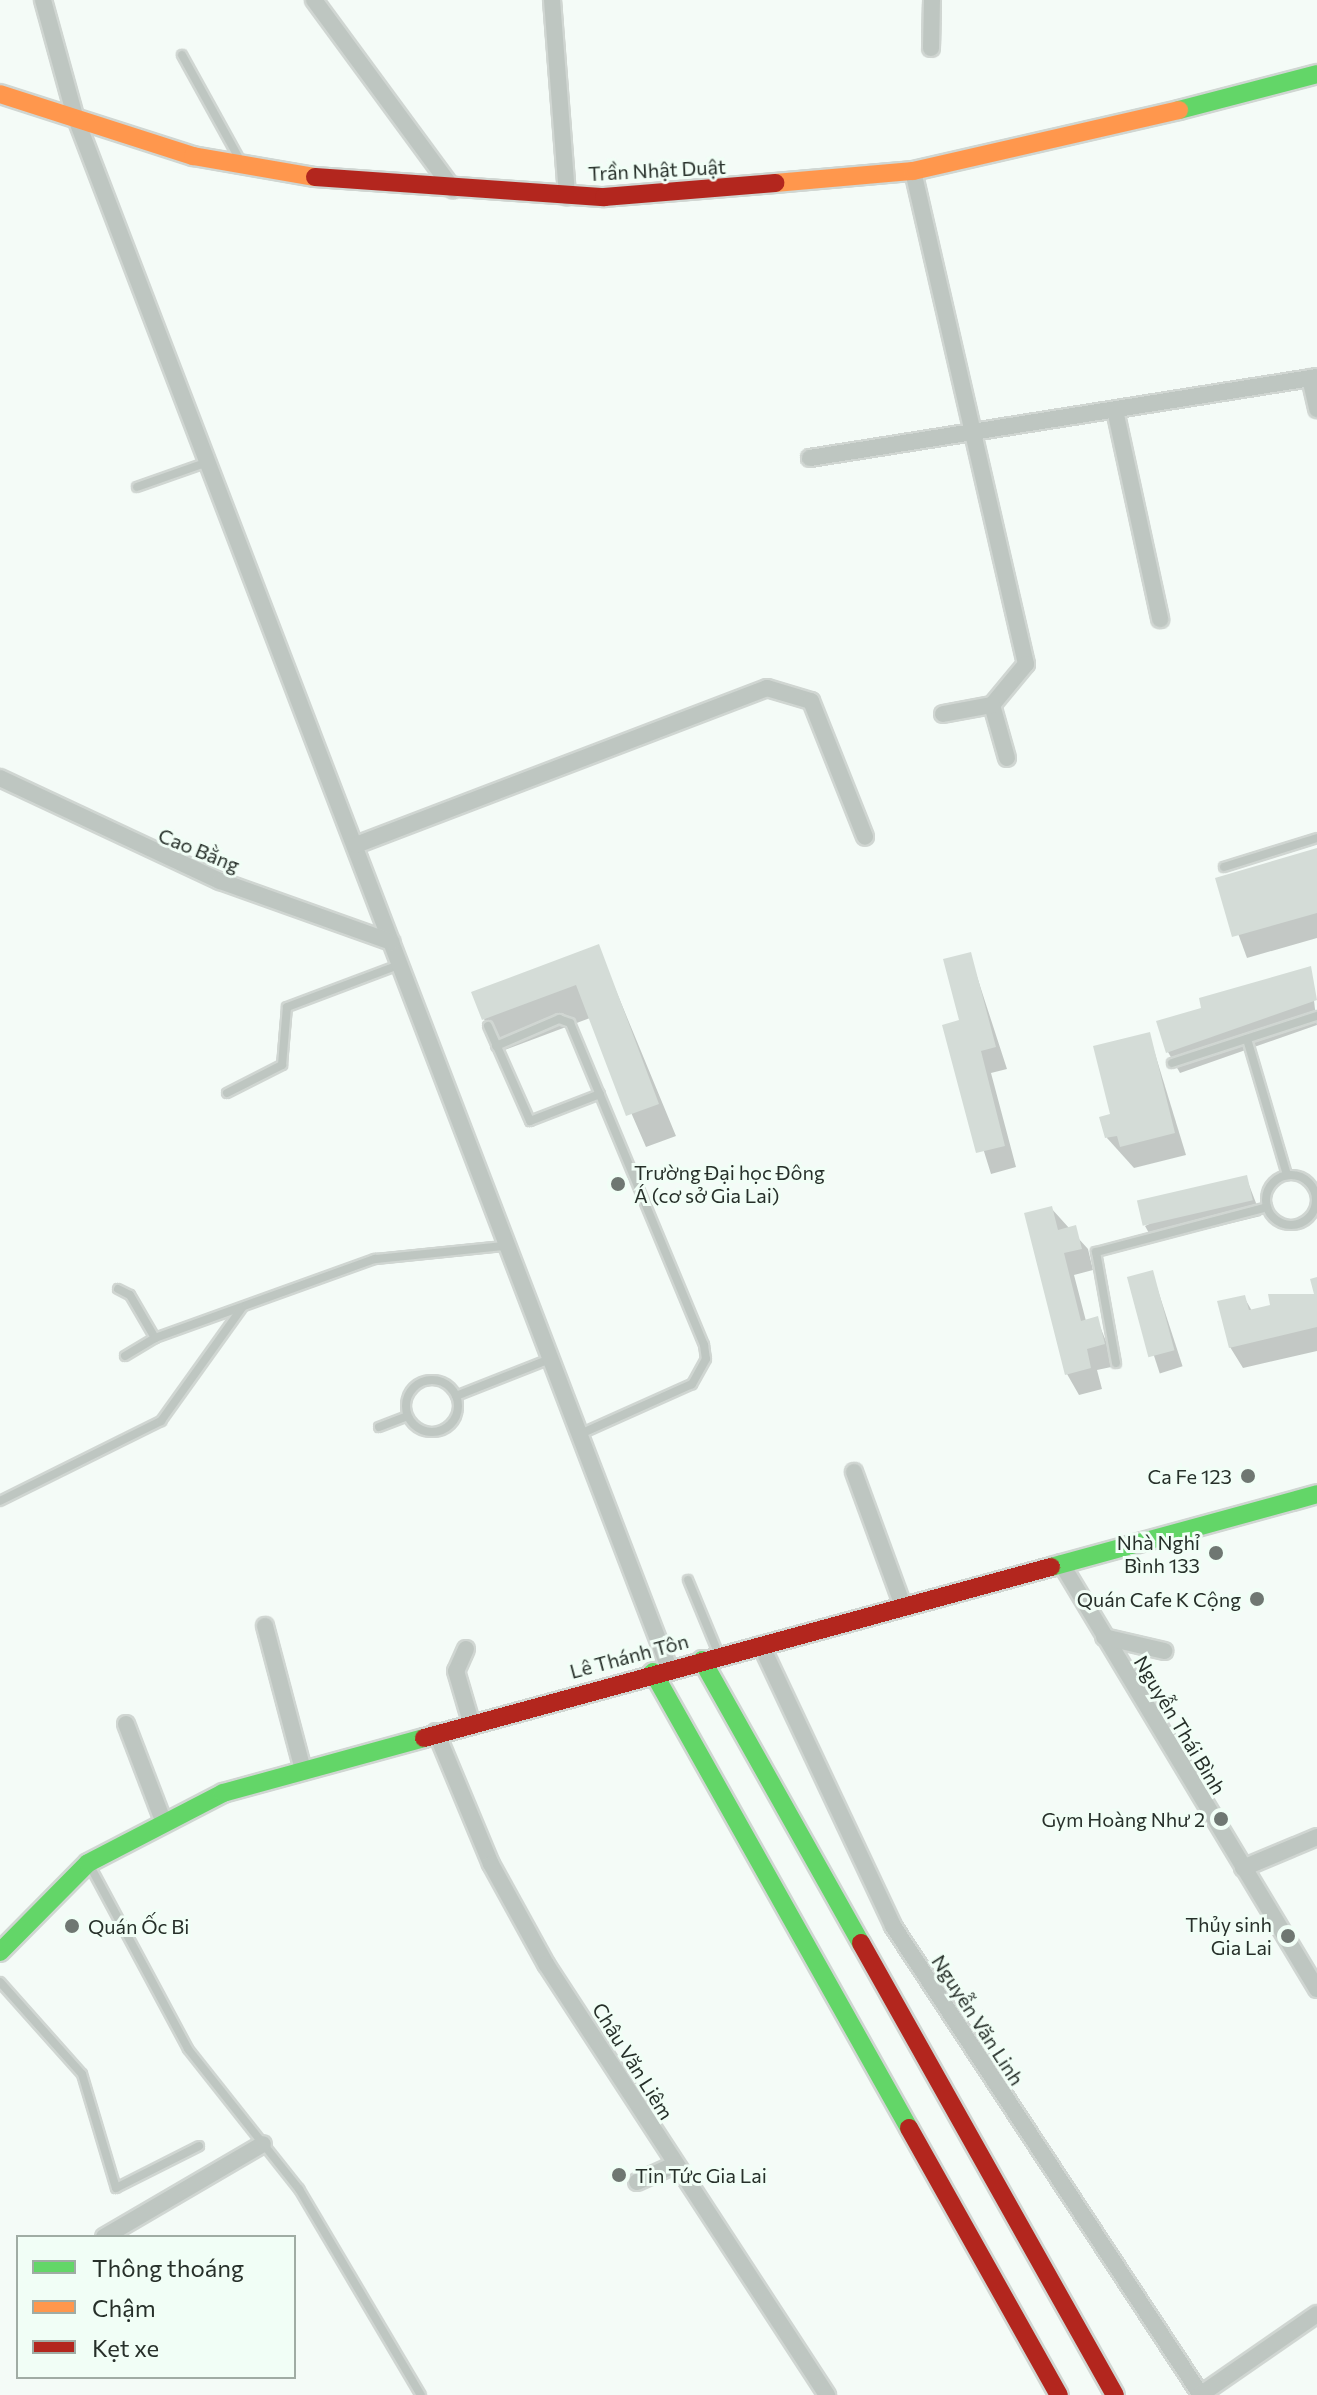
<!DOCTYPE html>
<meta charset="utf-8">
<style>
body{margin:0}
#map{position:relative;width:1317px;height:2395px;overflow:hidden;background:#f4fbf7;font-family:Commissioner,sans-serif}
div>[style]{position:absolute}
[style*='--x']{left:calc(var(--x)*1px);top:calc(var(--y)*1px);width:calc(var(--w)*1px);rotate:calc(var(--a)*1deg)}
.shadow>*{inset:0;background:#0003;transform-origin:0 0}
.building>*{inset:0;background:#d4dcd7;transform-origin:0 0}
.roads{filter:drop-shadow(2px 0 #d0d6d2) drop-shadow(-2px 0 #d0d6d2) drop-shadow(0 2px #d0d6d2) drop-shadow(0 -2px #d0d6d2)}
.lane>*{height:8px;margin:-4px;padding:0 4px;transform-origin:4px;border-radius:4px;background:#bec6c1}
.lane>.ring{margin:-4px;padding:0;box-sizing:content-box;background:none;border:8px solid #bec6c1;border-radius:50%}
.street>*{height:16px;margin:-8px;padding:0 8px;transform-origin:8px;border-radius:8px;background:#bec6c1}
.fast>*{height:18px;margin:-9px;padding:0 9px;transform-origin:9px;border-radius:9px;background:#63d668}
.slow>*{height:18px;margin:-9px;padding:0 9px;transform-origin:9px;border-radius:9px;background:#ff974d}
.jam>*{height:18px;margin:-9px;padding:0 9px;transform-origin:9px;border-radius:9px;background:#b3261e}
.dots>*{width:22px;height:22px;translate:-50% -50%;box-sizing:border-box;border:4px solid #f1fef6;border-radius:50%}
span{translate:-50% -50%;white-space:nowrap;text-align:center;line-height:1.15;-webkit-text-stroke:6px #f1fef6;paint-order:stroke}
.street-label{font-size:20px;color:#27302a}
.poi-label{font-size:20px;color:#27302a}
.left{translate:0 -50%;text-align:left}
.right{translate:-100% -50%;text-align:right}
.legend{position:absolute;left:16px;top:2235px;width:280px;height:144px;box-sizing:border-box;background:#f1fef6;border:2px solid #a0aca4;margin:0;padding:10px 14px;list-style:none;font-size:24px;color:#27302a}
.legend li{display:flex;align-items:center;gap:16px;height:40px}
.legend b{width:40px;border:2px solid #a0aca4}
</style>
<div id="map">
<div class="shadow">
<div style="clip-path:polygon(1317px 851px,1317px 938px,1247px 958px,1218px 879px)"></div>
<div style="clip-path:polygon(598px 947px,676px 1136px,646px 1147px,590px 1018px,502px 1051px,484px 1019px)"></div>
<div style="clip-path:polygon(970px 955px,1007px 1069px,991px 1073px,1016px 1167px,991px 1174px,945px 1026px,961px 1022px)"></div>
<div style="clip-path:polygon(1310px 968px,1317px 1025px,1180px 1073px,1168px 1052px,1204px 1010px)"></div>
<div style="clip-path:polygon(1149px 1034px,1186px 1155px,1134px 1168px,1107px 1138px)"></div>
<div style="clip-path:polygon(1246px 1177px,1261px 1216px,1154px 1242px,1145px 1226px)"></div>
<div style="clip-path:polygon(1051px 1208px,1088px 1249px,1093px 1270px,1074px 1275px,1086px 1321px,1097px 1319px,1116px 1366px,1097px 1370px,1102px 1389px,1079px 1395px,1067px 1374px)"></div>
<div style="left:1152px;top:1272px;width:99px;height:24px;rotate:72deg"></div>
<div style="clip-path:polygon(1317px 1279px,1317px 1351px,1243px 1368px,1230px 1347px,1244px 1297px,1252px 1311px,1272px 1306px,1270px 1296px,1316px 1296px)"></div>
</div>
<div class="building">
<div style="clip-path:polygon(1317px 848px,1317px 913px,1232px 937px,1215px 878px)"></div>
<div style="clip-path:polygon(599px 944px,659px 1104px,626px 1116px,576px 985px,482px 1020px,471px 992px)"></div>
<div style="clip-path:polygon(971px 952px,996px 1047px,981px 1051px,1005px 1146px,976px 1153px,942px 1025px,959px 1020px,943px 959px)"></div>
<div style="clip-path:polygon(1311px 966px,1317px 1000px,1166px 1053px,1156px 1021px,1201px 1008px,1199px 998px)"></div>
<div style="clip-path:polygon(1150px 1032px,1175px 1133px,1120px 1147px,1117px 1136px,1105px 1138px,1099px 1117px,1110px 1114px,1093px 1046px)"></div>
<div style="left:1247px;top:1175px;width:26px;height:113px;rotate:77deg"></div>
<div style="clip-path:polygon(1052px 1206px,1058px 1230px,1076px 1225px,1082px 1249px,1064px 1253px,1081px 1321px,1098px 1316px,1105px 1344px,1087px 1349px,1091px 1368px,1065px 1375px,1024px 1213px)"></div>
<div style="left:1153px;top:1270px;width:83px;height:27px;rotate:75deg"></div>
<div style="clip-path:polygon(1317px 1277px,1317px 1327px,1229px 1348px,1217px 1301px,1245px 1295px,1249px 1310px,1270px 1305px,1268px 1294px,1314px 1294px,1310px 1279px)"></div>
</div>
<div class="roads">
<div class="lane">
<div style="--x:182;--y:55;--w:122;--a:61.1"></div>
<div style="--x:137;--y:487;--w:75;--a:-19.4"></div>
<div style="--x:1224;--y:867;--w:97;--a:-17.3"></div>
<div style="--x:488;--y:1026;--w:104;--a:66.1"></div>
<div style="--x:530;--y:1121;--w:75;--a:-21.1"></div>
<div style="--x:1247;--y:1039;--w:142;--a:73.6"></div>
<div style="--x:496;--y:1046;--w:69;--a:-23.2"></div>
<div style="--x:559;--y:1019;--w:12;--a:20"></div>
<div style="--x:570;--y:1023;--w:349;--a:67.4"></div>
<div style="--x:704;--y:1345;--w:14;--a:82"></div>
<div style="--x:706;--y:1359;--w:29;--a:119"></div>
<div style="--x:692;--y:1384;--w:123;--a:155.9"></div>
<div style="--x:1172;--y:1063;--w:152;--a:-18"></div>
<div style="--x:227;--y:1093;--w:62;--a:-27"></div>
<div style="--x:282;--y:1065;--w:58;--a:-85.1"></div>
<div style="--x:287;--y:1007;--w:120;--a:-20.6"></div>
<div class="ring" style="left:1266px;top:1175px;width:42px;height:42px"></div>
<div style="--x:118;--y:1289;--w:13;--a:27"></div>
<div style="--x:130;--y:1295;--w:50;--a:59.8"></div>
<div style="--x:125;--y:1356;--w:35;--a:-31"></div>
<div style="--x:155;--y:1338;--w:234;--a:-19.8"></div>
<div style="--x:375;--y:1259;--w:130;--a:-5.8"></div>
<div style="--x:1116;--y:1363;--w:113;--a:-100.2"></div>
<div style="--x:1096;--y:1252;--w:177;--a:-14.7"></div>
<div class="ring" style="left:406px;top:1380px;width:44px;height:44px"></div>
<div style="--x:456;--y:1396;--w:101;--a:-21.5"></div>
<div style="--x:379;--y:1427;--w:30;--a:-21"></div>
<div style="--x:0;--y:1501;--w:180;--a:-26.4"></div>
<div style="--x:161;--y:1421;--w:139;--a:-54.4"></div>
<div style="--x:688;--y:1580;--w:81;--a:67.5"></div>
<div style="--x:89;--y:1864;--w:210;--a:61.8"></div>
<div style="--x:188;--y:2049;--w:179;--a:51.6"></div>
<div style="--x:299;--y:2189;--w:239;--a:59.4"></div>
<div style="--x:0;--y:1982;--w:123;--a:48.3"></div>
<div style="--x:82;--y:2074;--w:119;--a:73.4"></div>
<div style="--x:116;--y:2188;--w:93;--a:-26.8"></div>
</div>
<div class="street">
<div style="--x:43;--y:0;--w:120;--a:74.6"></div>
<div style="--x:75;--y:116;--w:1662;--a:69.06"></div>
<div style="--x:314;--y:0;--w:235;--a:53.7"></div>
<div style="--x:552;--y:0;--w:197;--a:85.6"></div>
<div style="--x:931;--y:48;--w:48;--a:-88.8"></div>
<div style="--x:913;--y:171;--w:506;--a:77.09"></div>
<div style="--x:1026;--y:664;--w:53;--a:129.7"></div>
<div style="--x:992;--y:705;--w:55;--a:74.2"></div>
<div style="--x:1310;--y:378;--w:32;--a:77"></div>
<div style="--x:1115;--y:410;--w:214;--a:77.8"></div>
<div style="--x:810;--y:458;--w:513;--a:-9.08"></div>
<div style="--x:943;--y:714;--w:50;--a:-10.4"></div>
<div style="--x:0;--y:778;--w:243;--a:25.1"></div>
<div style="--x:220;--y:881;--w:182;--a:19.6"></div>
<div style="--x:356;--y:845;--w:440;--a:-20.9"></div>
<div style="--x:767;--y:688;--w:46;--a:16.5"></div>
<div style="--x:811;--y:701;--w:146;--a:68.3"></div>
<div style="--x:854;--y:1472;--w:143;--a:69.9"></div>
<div style="--x:1061;--y:1563;--w:497;--a:59"></div>
<div style="--x:265;--y:1626;--w:145;--a:75.2"></div>
<div style="--x:1104;--y:1637;--w:62;--a:13.1"></div>
<div style="--x:761;--y:1645;--w:310;--a:64.8"></div>
<div style="--x:893;--y:1926;--w:561;--a:56.71"></div>
<div style="--x:466;--y:1649;--w:24;--a:114"></div>
<div style="--x:456;--y:1671;--w:53;--a:73.6"></div>
<div style="--x:126;--y:1724;--w:101;--a:69"></div>
<div style="--x:436;--y:1732;--w:143;--a:67.4"></div>
<div style="--x:491;--y:1864;--w:114;--a:61.2"></div>
<div style="--x:546;--y:1964;--w:515;--a:56.9"></div>
<div style="--x:1243;--y:1868;--w:80;--a:-22.7"></div>
<div style="--x:637;--y:2182;--w:41;--a:-24.7"></div>
<div style="--x:104;--y:2237;--w:184;--a:-30.3"></div>
<div style="--x:1200;--y:2395;--w:142;--a:-34.7"></div>
</div>
<div class="fast">
<div style="--x:1179;--y:110;--w:143;--a:-14.6"></div>
<div style="--x:1051;--y:1567;--w:276;--a:-15.3"></div>
<div style="--x:702;--y:1660;--w:325;--a:60.7"></div>
<div style="--x:653;--y:1672;--w:523;--a:60.69"></div>
<div style="--x:0;--y:1952;--w:125;--a:-45.3"></div>
<div style="--x:88;--y:1863;--w:152;--a:-27.4"></div>
<div style="--x:223;--y:1793;--w:208;--a:-15.3"></div>
</div>
<div class="slow">
<div style="--x:0;--y:94;--w:203;--a:17.8"></div>
<div style="--x:193;--y:156;--w:124;--a:9.8"></div>
<div style="--x:775;--y:183;--w:139;--a:-5"></div>
<div style="--x:913;--y:171;--w:273;--a:-12.9"></div>
</div>
<div class="jam">
<div style="--x:315;--y:177;--w:290;--a:4"></div>
<div style="--x:604;--y:197;--w:172;--a:-4.7"></div>
<div style="--x:424;--y:1738;--w:650;--a:-15.26"></div>
<div style="--x:861;--y:1943;--w:518;--a:60.67"></div>
<div style="--x:909;--y:2128;--w:306;--a:60.7"></div>
</div>
</div>
<div class="dots">
<div style="left:618px;top:1184px;background:#6f7772"></div>
<div style="left:1248px;top:1476px;background:#6f7772"></div>
<div style="left:1216px;top:1553px;background:#6f7772"></div>
<div style="left:1257px;top:1599px;background:#6f7772"></div>
<div style="left:1221px;top:1819px;background:#6f7772"></div>
<div style="left:72px;top:1926px;background:#6f7772"></div>
<div style="left:1288px;top:1936px;background:#6f7772"></div>
<div style="left:619px;top:2175px;background:#6f7772"></div>
</div>
<div class="street-label">
<span style="left:657px;top:170px;rotate:-3deg">Trần Nhật Duật</span>
<span style="left:199px;top:850px;rotate:22deg">Cao Bằng</span>
<span style="left:629px;top:1656px;rotate:-15deg">Lê Thánh Tôn</span>
<span style="left:1180px;top:1725px;rotate:59deg">Nguyễn Thái Bình</span>
<span style="left:978px;top:2020px;rotate:57deg">Nguyễn Văn Linh</span>
<span style="left:633px;top:2061px;rotate:58deg">Châu Văn Liêm</span>
</div>
<div class="poi-label">
<span class="left" style="left:634px;top:1184px">Trường Đại học Đông<br>Á (cơ sở Gia Lai)</span>
<span class="right" style="left:1232px;top:1476px">Ca Fe 123</span>
<span class="right" style="left:1200px;top:1554px">Nhà Nghỉ<br>Bình 133</span>
<span class="right" style="left:1241px;top:1599px">Quán Cafe K Cộng</span>
<span class="right" style="left:1205px;top:1819px">Gym Hoàng Như 2</span>
<span class="right" style="left:1272px;top:1936px">Thủy sinh<br>Gia Lai</span>
<span class="left" style="left:88px;top:1926px">Quán Ốc Bi</span>
<span class="left" style="left:635px;top:2175px">Tin Tức Gia Lai</span>
</div>
<ul class="legend">
<li><b style="height:10px;background:#63d668"></b>Thông thoáng</li>
<li><b style="height:10px;background:#ff974d"></b>Chậm</li>
<li><b style="height:10px;background:#b3261e"></b>Kẹt xe</li>
</ul>
</div>
